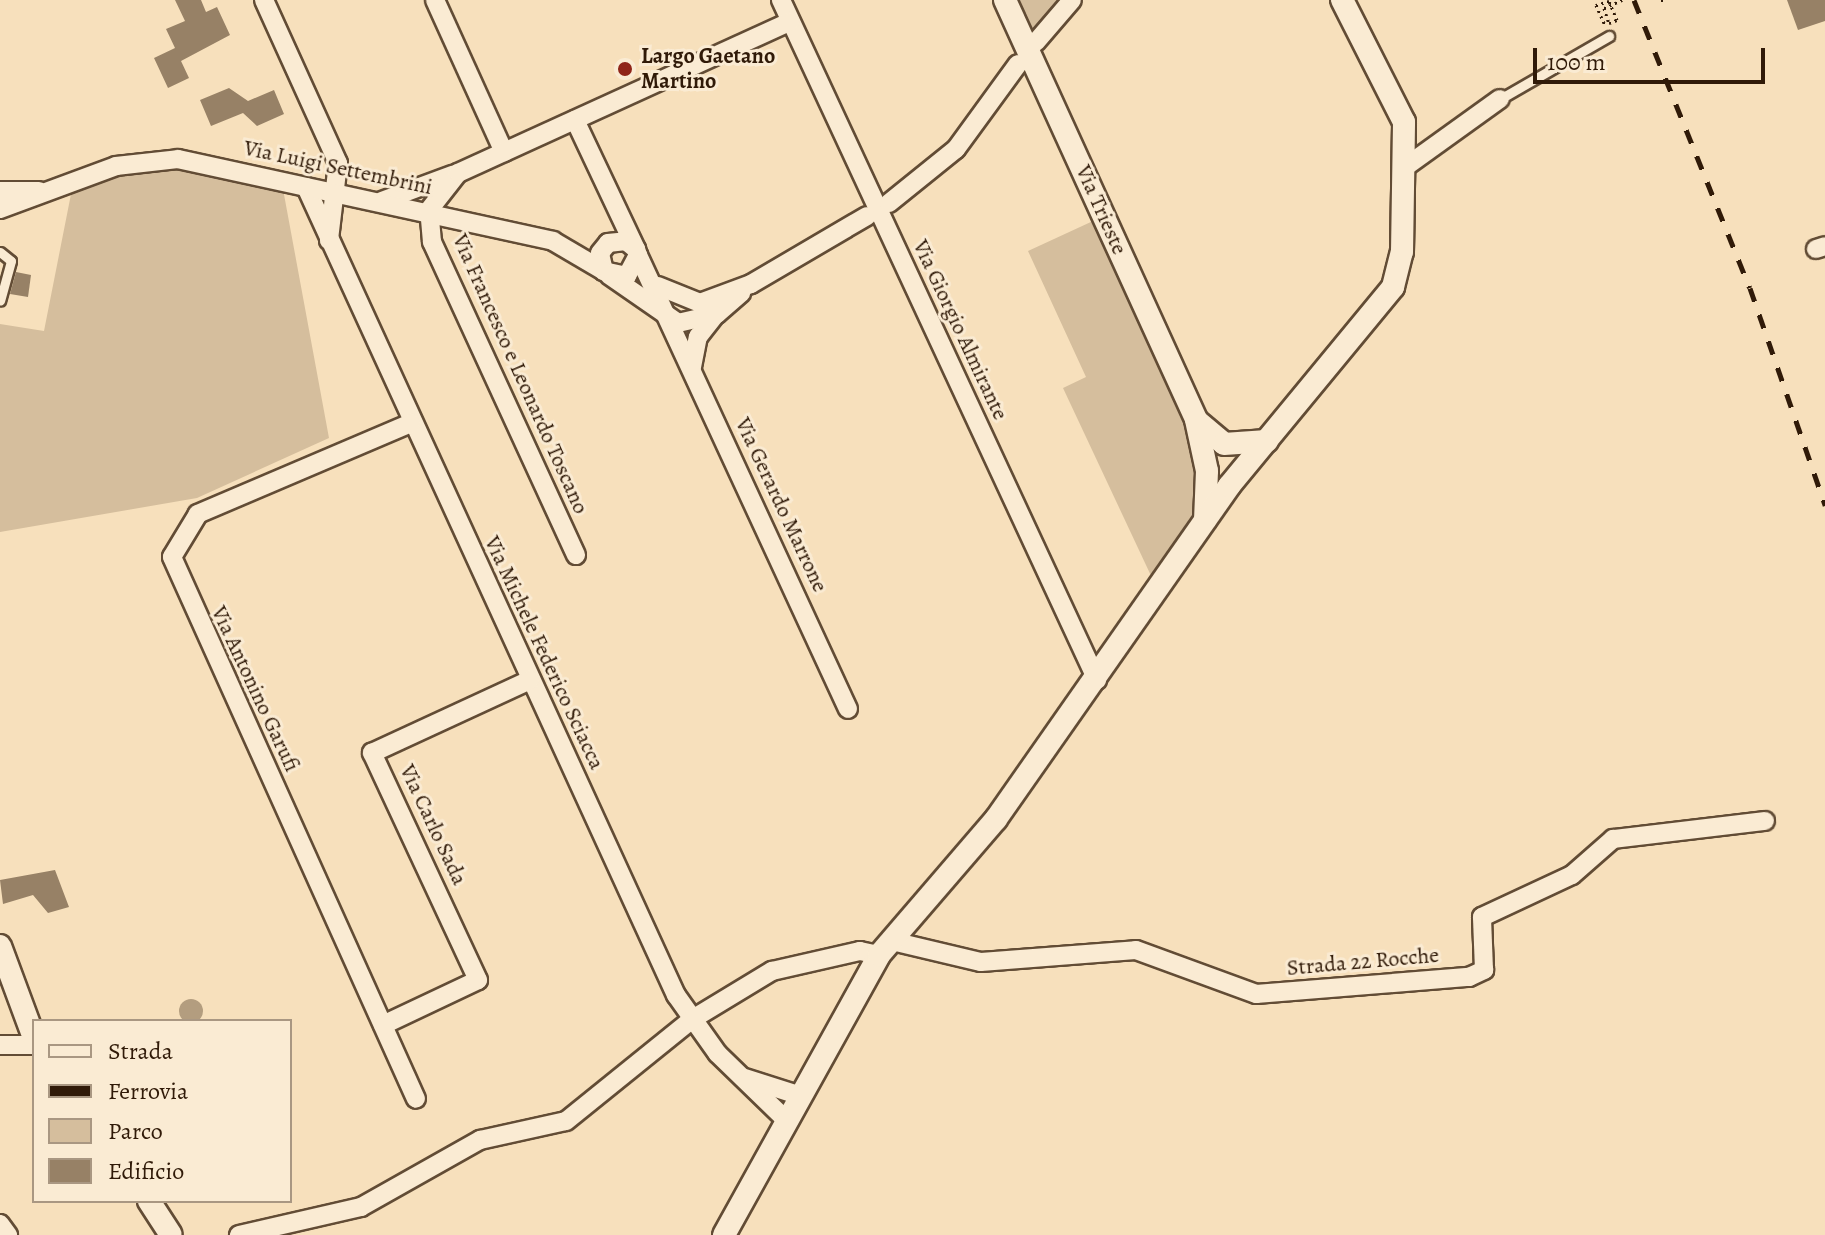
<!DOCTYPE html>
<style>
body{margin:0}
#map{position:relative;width:1825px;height:1235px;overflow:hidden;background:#f7e0bc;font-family:Alegreya,serif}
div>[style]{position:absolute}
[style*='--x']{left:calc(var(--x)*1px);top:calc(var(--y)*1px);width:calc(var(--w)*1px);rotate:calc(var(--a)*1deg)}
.green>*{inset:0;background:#d5be9d}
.water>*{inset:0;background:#b39d7f}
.round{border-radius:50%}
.building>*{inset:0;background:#978166}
.path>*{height:3px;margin-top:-1.5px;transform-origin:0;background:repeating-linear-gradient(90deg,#301a08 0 2px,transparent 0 6px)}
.roads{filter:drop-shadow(2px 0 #624c35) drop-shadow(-2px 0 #624c35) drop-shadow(0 2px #624c35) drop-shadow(0 -2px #624c35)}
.service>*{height:9px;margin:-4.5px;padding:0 4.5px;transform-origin:4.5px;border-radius:4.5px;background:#faebd3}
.minor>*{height:18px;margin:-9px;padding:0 9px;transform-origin:9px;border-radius:9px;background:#faebd3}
.tertiary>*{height:22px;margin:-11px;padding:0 11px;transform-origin:11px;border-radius:11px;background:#faebd3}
.rail>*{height:5px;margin-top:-2.5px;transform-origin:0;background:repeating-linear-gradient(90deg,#301a08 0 14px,transparent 0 28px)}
.path-bridge>*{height:3px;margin-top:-1.5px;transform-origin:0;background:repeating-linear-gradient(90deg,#301a08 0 2px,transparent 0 6px)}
.dots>*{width:22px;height:22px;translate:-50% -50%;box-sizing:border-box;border:4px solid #faebd3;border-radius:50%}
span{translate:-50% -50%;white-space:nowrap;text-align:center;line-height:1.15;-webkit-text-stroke:6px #faebd3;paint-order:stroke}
.poi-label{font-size:22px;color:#301a08;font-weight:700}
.left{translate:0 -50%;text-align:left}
.street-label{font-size:22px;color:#301a08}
.legend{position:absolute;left:32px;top:1019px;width:260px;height:184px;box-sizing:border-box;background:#faebd3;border:2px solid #a99782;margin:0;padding:10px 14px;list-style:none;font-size:24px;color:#301a08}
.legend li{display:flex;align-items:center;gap:16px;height:40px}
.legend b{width:40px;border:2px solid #a99782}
.scale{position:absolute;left:1533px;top:48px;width:232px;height:36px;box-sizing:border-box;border:4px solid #301a08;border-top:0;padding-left:10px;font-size:24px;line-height:28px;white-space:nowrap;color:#301a08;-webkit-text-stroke:6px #faebd3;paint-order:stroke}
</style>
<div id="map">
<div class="green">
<div style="clip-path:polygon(1016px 0,1062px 0,1032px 33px)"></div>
<div style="clip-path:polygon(181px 167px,283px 189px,329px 438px,197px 498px,0 532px,0 324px,44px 331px,72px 189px,117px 172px)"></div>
<div style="clip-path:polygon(1093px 221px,1197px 453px,1196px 516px,1153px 580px,1063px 388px,1086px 377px,1028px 251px)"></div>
</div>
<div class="water">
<div class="round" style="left:179px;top:999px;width:24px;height:24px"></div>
</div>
<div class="building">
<div style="clip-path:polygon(175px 0,201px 0,206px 12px,217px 7px,230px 35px,181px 61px,189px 78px,168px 88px,154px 58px,175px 48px,166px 29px,185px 21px)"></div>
<div style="clip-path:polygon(1787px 0,1825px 0,1825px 21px,1798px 30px)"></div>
<div style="clip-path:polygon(229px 88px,248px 101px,274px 90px,284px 114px,257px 126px,243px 113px,211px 126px,200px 100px)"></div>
<div style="clip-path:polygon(16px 272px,31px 275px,28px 297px,10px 294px)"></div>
<div style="clip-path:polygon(55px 870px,69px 907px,48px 913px,33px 895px,3px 904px,0 880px)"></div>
</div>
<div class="path">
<div style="--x:1661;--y:0;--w:2;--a:0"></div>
<div style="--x:1604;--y:8;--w:16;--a:72"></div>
<div style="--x:1609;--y:23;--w:9;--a:-21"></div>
<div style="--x:1617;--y:20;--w:21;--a:-113"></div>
<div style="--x:1609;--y:1;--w:14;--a:163"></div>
<div style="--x:1596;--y:5;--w:22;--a:66"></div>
</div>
<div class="roads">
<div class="service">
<div style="--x:1500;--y:99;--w:126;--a:-30"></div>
<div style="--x:0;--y:252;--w:14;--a:39"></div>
<div style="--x:11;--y:261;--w:41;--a:105.4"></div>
</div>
<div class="minor">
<div style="--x:264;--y:0;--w:179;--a:65.6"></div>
<div style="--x:338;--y:163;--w:78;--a:96.7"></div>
<div style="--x:435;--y:0;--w:167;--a:65.6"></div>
<div style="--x:781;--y:0;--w:750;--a:65.08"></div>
<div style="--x:1036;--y:42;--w:55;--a:-49.4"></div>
<div style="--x:575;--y:120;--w:143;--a:64.7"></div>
<div style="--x:636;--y:249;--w:6;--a:72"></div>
<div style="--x:638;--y:255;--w:24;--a:118"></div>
<div style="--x:627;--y:276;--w:24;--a:-168"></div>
<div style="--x:604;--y:271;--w:18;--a:-103"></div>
<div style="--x:600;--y:253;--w:13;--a:-51"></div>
<div style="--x:608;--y:243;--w:18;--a:-6"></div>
<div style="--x:626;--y:241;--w:13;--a:39"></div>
<div style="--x:1408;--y:165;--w:113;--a:-35.7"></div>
<div style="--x:306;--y:187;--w:889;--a:65.4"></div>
<div style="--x:676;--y:995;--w:72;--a:54.6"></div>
<div style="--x:718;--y:1054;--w:93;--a:44.1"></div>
<div style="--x:0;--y:191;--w:39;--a:0"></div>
<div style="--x:382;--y:201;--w:75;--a:-20.4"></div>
<div style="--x:889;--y:203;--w:86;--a:-38.9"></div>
<div style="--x:956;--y:149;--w:105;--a:-53.9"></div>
<div style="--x:0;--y:209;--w:124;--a:-20.3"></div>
<div style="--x:116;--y:166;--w:62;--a:-6.4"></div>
<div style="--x:178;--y:159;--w:384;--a:12.3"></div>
<div style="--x:553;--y:241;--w:59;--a:30.5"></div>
<div style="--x:1816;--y:249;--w:9;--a:-18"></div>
<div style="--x:638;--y:255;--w:500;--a:65.18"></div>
<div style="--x:609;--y:275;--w:84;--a:34.8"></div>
<div style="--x:678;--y:323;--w:40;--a:-13"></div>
<div style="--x:717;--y:314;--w:32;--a:-41"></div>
<div style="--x:658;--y:286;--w:45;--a:22"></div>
<div style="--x:700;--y:303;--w:54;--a:-20.4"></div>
<div style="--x:751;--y:284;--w:134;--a:-30.4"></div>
<div style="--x:692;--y:367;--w:31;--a:-79"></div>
<div style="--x:698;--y:337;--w:28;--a:-52"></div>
<div style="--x:411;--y:423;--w:232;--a:156.9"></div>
<div style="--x:198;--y:514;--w:50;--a:121.2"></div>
<div style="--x:172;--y:557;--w:594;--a:65.76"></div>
<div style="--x:576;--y:555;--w:345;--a:-114.7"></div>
<div style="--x:432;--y:242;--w:32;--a:-95"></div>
<div style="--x:429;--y:210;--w:47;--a:-51.9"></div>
<div style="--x:458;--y:173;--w:365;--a:-24.5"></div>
<div style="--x:892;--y:941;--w:91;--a:13.3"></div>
<div style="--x:981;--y:962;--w:155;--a:-4.4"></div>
<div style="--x:1136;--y:950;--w:128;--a:20.1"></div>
<div style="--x:1256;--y:994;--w:214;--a:-4.6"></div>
<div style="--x:1469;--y:977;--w:17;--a:-25"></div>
<div style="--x:1484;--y:970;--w:53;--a:-92.2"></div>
<div style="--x:1482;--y:917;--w:99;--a:-25"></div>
<div style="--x:1572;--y:875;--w:55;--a:-41.3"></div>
<div style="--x:1613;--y:839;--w:153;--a:-6.8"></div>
<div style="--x:383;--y:1025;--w:105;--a:-25.3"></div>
<div style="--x:478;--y:980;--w:251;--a:-115"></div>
<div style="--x:372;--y:753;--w:174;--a:-24.8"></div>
<div style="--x:0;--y:1045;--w:34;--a:0"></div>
<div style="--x:745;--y:1078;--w:56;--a:17.8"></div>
<div style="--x:0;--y:1224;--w:14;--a:54"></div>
<div style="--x:239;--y:1235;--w:125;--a:-12.9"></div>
<div style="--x:361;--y:1207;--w:137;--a:-29.4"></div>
<div style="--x:480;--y:1140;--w:88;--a:-12.5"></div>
<div style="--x:566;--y:1121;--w:161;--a:-38.9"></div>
<div style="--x:691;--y:1020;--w:95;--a:-31.2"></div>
<div style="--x:772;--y:971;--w:90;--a:-12.8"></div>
<div style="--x:860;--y:951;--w:19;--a:12"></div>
</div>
<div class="tertiary">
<div style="--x:1005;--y:0;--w:461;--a:65.5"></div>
<div style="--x:1196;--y:420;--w:52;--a:77.8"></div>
<div style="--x:1207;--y:471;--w:49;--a:92.3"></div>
<div style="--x:1197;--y:421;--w:35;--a:40"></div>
<div style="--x:1224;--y:444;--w:43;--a:-4"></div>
<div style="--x:0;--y:946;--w:98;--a:69.7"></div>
<div style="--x:149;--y:1201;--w:40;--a:57.1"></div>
<div style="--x:724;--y:1235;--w:320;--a:-61"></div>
<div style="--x:879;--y:955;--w:179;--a:-49.3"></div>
<div style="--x:996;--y:819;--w:406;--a:-55"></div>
<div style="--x:1229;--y:486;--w:258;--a:-50.5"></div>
<div style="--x:1393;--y:287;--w:36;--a:-76"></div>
<div style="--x:1402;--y:252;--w:130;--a:-89.1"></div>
<div style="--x:1404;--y:122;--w:137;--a:-116.9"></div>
</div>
</div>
<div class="rail">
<div style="--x:1634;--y:0;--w:310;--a:68.1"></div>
<div style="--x:1750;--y:288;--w:230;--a:70.9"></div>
</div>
<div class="path-bridge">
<div style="--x:1604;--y:8;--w:20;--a:-24"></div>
</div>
<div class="dots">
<div style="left:625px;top:69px;background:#8f2418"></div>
</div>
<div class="poi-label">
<span class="left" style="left:641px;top:69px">Largo Gaetano<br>Martino</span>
</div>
<div class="street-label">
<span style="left:338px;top:168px;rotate:12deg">Via Luigi Settembrini</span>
<span style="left:1101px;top:210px;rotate:66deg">Via Trieste</span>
<span style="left:960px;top:330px;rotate:65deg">Via Giorgio Almirante</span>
<span style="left:520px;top:374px;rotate:66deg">Via Francesco e Leonardo Toscano</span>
<span style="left:781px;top:505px;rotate:65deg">Via Gerardo Marrone</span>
<span style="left:544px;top:653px;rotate:65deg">Via Michele Federico Sciacca</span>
<span style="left:255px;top:689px;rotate:65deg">Via Antonino Garufi</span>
<span style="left:433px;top:825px;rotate:65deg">Via Carlo Sada</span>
<span style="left:1363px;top:962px;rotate:-5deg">Strada 22 Rocche</span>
</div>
<ul class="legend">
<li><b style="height:10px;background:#faebd3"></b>Strada</li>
<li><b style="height:10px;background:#301a08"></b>Ferrovia</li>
<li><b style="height:22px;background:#d5be9d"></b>Parco</li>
<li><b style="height:22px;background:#978166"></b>Edificio</li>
</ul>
<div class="scale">100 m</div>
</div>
